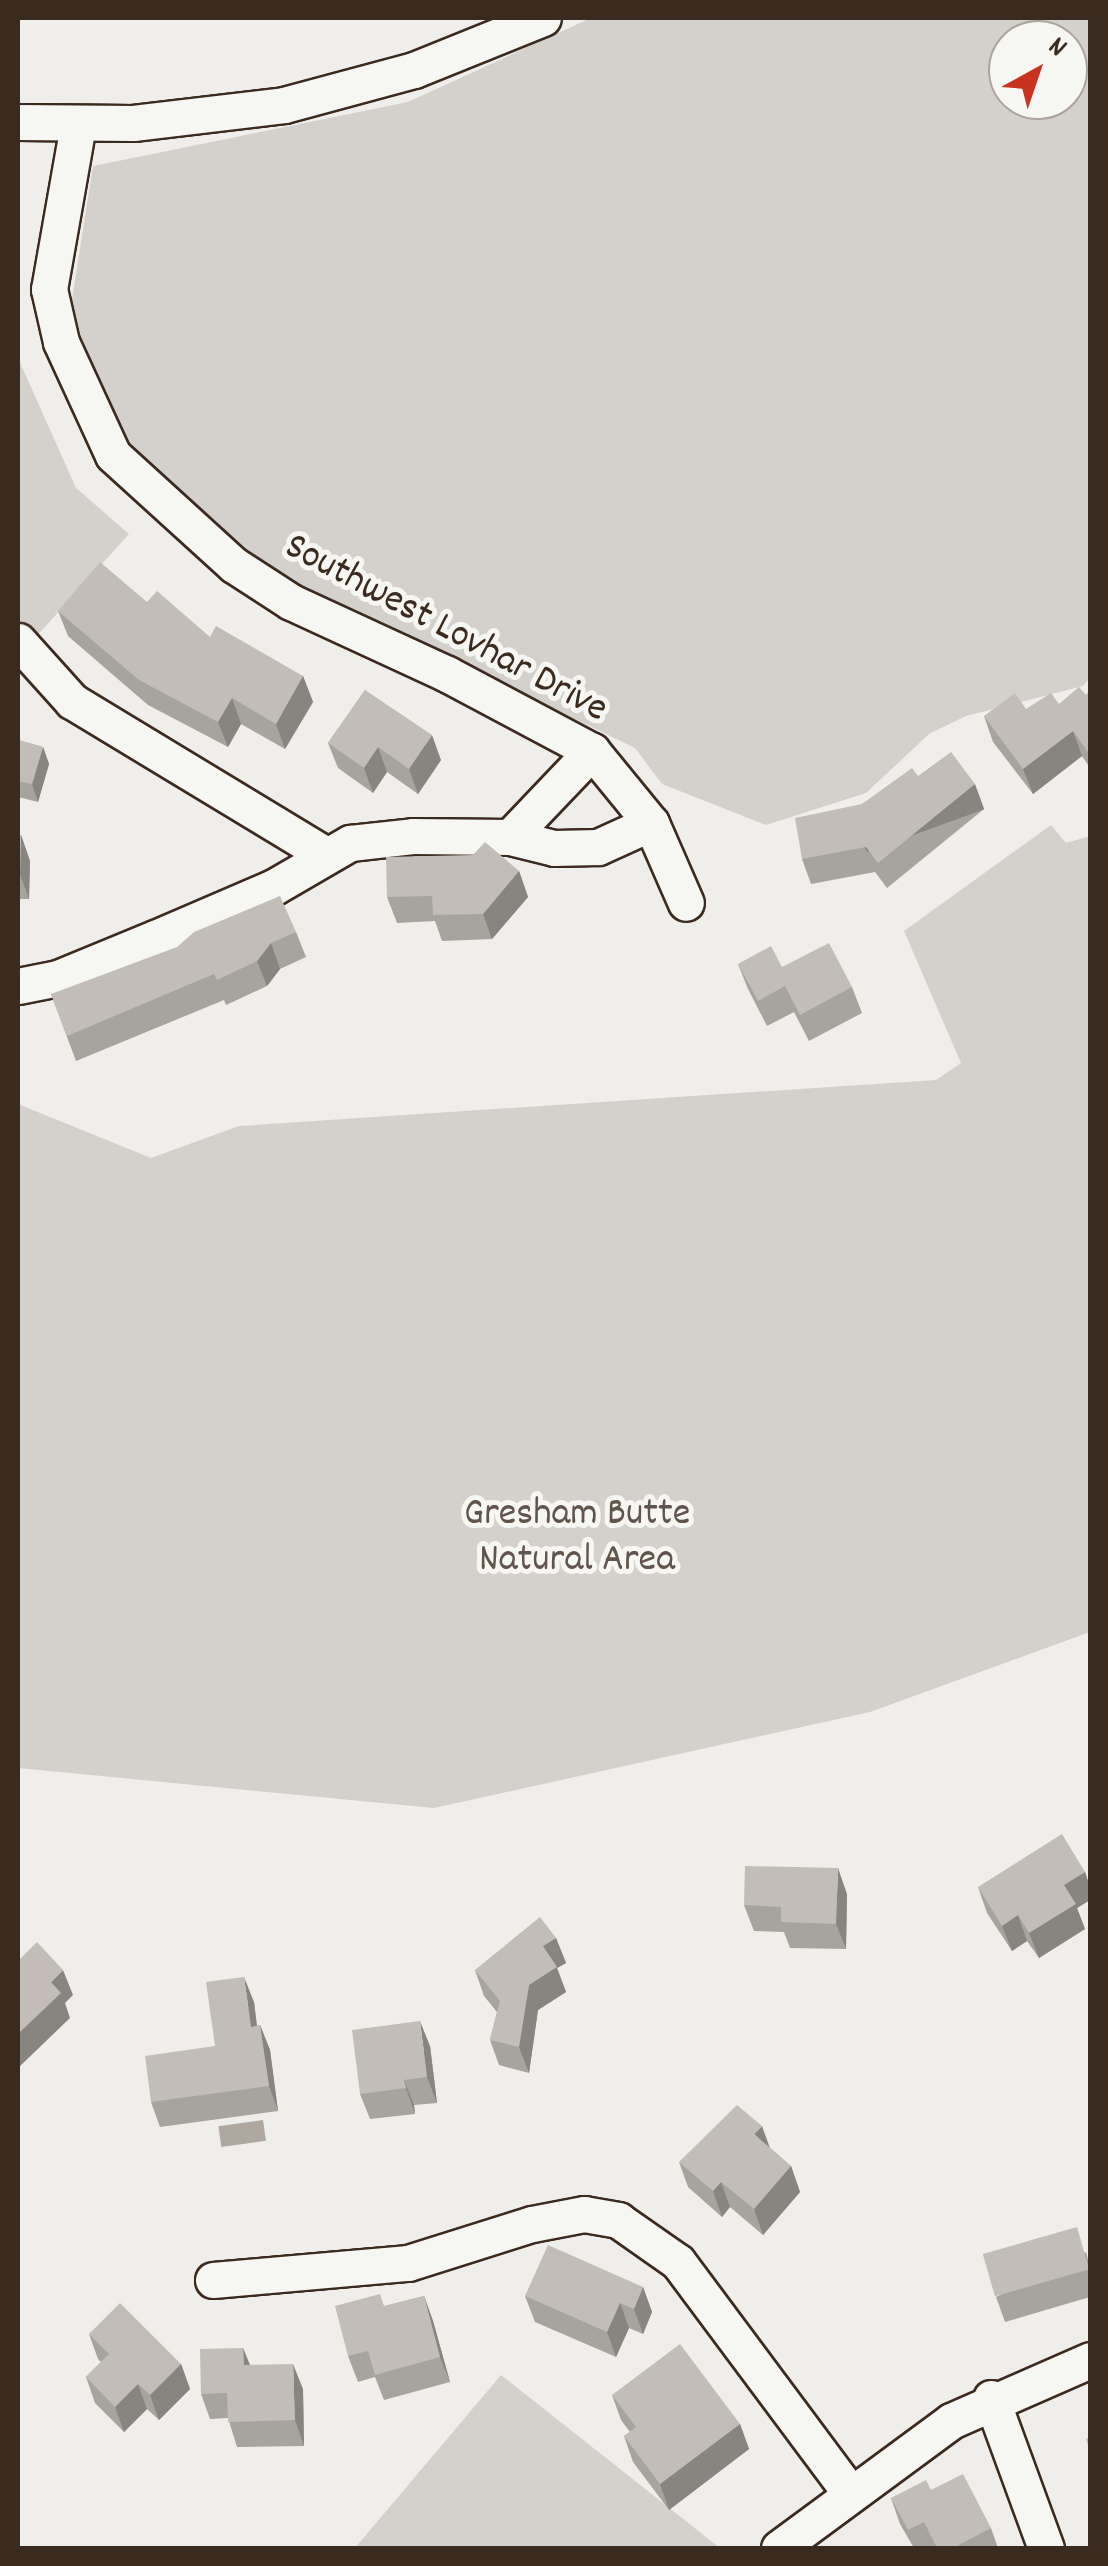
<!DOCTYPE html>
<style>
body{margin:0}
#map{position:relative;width:1108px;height:2566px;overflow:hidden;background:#efeeea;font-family:Dekko,sans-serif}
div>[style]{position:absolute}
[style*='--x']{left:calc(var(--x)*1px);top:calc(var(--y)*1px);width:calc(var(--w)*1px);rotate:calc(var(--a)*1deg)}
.green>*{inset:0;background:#d4d1cc}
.water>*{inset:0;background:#afa8a1;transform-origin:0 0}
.roads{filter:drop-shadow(2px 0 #3b2a1e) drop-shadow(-2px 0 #3b2a1e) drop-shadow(0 2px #3b2a1e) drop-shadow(0 -2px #3b2a1e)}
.minor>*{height:35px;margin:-17.5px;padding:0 17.5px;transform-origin:17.5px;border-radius:17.5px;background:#f6f6f2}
.wall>*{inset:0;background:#a7a39d}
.shaded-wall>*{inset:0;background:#888480;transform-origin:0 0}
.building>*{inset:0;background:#c2bdb7;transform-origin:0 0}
span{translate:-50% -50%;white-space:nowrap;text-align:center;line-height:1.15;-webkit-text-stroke:10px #f6f6f2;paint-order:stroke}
.street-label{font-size:40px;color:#3b2a1e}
.park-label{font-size:40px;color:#61544a}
.frame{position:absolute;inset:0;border:20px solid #3b2a1e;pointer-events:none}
.north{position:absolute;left:988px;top:20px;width:100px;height:100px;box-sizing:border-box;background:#f6f6f2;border:2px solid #aba49d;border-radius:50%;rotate:40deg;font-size:28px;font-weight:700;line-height:40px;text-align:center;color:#3b2a1e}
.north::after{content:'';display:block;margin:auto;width:35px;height:45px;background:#c8321e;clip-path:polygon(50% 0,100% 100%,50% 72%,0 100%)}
</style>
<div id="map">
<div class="green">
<div style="clip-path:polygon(evenodd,591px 18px,1090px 18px,1090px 678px,1083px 686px,966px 716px,929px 734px,866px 793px,766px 825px,662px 784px,635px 748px,277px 575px,131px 448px,70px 312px,93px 166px,408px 102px,591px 18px,1008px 40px,1068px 40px,1068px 100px,1008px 100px,1008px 40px)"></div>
<div style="clip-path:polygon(18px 358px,76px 488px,129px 534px,33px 640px,18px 620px)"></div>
<div style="clip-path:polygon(1051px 825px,1066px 843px,1090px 836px,1090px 1632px,870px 1712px,434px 1808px,18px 1768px,18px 1104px,151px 1158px,239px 1126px,936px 1080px,961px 1063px,904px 931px)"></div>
<div style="clip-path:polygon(501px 2375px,720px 2548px,355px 2548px)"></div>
</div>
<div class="water">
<div style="left:263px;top:2120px;width:21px;height:45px;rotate:82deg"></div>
</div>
<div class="roads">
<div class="minor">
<div style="--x:18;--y:122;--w:115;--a:0.5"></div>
<div style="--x:133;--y:123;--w:152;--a:-6.8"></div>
<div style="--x:284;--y:105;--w:135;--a:-15.1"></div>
<div style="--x:414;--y:70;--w:139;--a:-22"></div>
<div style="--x:78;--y:125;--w:167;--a:100"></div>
<div style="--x:49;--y:289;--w:54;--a:77.2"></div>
<div style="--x:61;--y:342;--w:124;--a:65.3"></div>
<div style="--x:113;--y:455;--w:164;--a:42.3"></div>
<div style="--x:234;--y:565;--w:68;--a:33"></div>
<div style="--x:291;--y:602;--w:172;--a:24.8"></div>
<div style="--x:447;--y:674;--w:164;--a:28"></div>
<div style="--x:592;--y:751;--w:93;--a:50.7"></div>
<div style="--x:651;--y:823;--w:87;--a:66.4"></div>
<div style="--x:18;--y:641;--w:81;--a:48"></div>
<div style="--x:72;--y:701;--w:293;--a:31.2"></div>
<div style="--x:510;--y:837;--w:119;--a:-46.4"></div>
<div style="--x:18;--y:986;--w:41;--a:-11.3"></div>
<div style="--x:58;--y:978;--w:105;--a:-22.4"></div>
<div style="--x:155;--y:938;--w:129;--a:-23.2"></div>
<div style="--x:274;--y:887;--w:88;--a:-30.1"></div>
<div style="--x:350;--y:843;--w:63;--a:-6.3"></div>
<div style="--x:413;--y:836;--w:97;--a:0.6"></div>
<div style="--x:510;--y:837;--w:45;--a:14"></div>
<div style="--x:554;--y:848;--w:44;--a:-1.3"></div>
<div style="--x:598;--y:847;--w:58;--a:-24.4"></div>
<div style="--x:213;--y:2280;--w:196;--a:-5"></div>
<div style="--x:408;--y:2263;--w:130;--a:-17.5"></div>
<div style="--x:532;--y:2224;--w:53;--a:-10.9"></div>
<div style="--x:584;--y:2214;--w:35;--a:10"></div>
<div style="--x:618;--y:2220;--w:73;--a:35"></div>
<div style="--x:678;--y:2262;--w:286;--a:53.3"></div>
<div style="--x:991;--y:2398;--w:160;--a:69.9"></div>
<div style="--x:779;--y:2548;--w:214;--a:-36.4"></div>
<div style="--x:951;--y:2421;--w:152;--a:-23.7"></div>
</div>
</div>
<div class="wall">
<div style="clip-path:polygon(147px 602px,210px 637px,303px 676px,313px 702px,285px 749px,241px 724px,228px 747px,148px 705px,68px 636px,58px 611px)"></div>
<div style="clip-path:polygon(365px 690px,441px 760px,418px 794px,387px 772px,373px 793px,338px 768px,328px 743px)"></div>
<div style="clip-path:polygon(1090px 691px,1090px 768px,1082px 756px,1033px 794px,993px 742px,984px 716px,1059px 704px,1086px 695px)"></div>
<div style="clip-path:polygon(18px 740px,43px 747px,49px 764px,38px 802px,18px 797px)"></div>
<div style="clip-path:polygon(918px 776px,984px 809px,887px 888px,875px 872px,811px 884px,802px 859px,862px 804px)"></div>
<div style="clip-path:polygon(18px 835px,21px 835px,30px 861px,29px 899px,18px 899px)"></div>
<div style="clip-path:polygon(519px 871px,528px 897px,492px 939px,442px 941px,435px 921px,397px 923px,387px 897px)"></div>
<div style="clip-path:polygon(296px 932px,306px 957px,280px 969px,267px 986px,226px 1005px,224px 1000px,76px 1061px,51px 994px)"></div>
<div style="clip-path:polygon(738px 964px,782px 967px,852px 987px,862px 1013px,809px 1041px,794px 1012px,767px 1026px,748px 989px)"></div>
<div style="clip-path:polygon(1085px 1872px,1090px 1887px,1090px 1900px,1077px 1908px,1085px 1929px,1039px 1958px,1027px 1941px,1012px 1951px,987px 1913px,978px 1887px)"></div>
<div style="clip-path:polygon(847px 1894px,846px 1949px,790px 1948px,784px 1932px,754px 1931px,744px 1905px)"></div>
<div style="clip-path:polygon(556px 1938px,566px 1963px,557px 1968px,566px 1992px,538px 2010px,529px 2073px,499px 2065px,490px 2040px,497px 2012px,484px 1996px,475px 1970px)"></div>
<div style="clip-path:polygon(254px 2002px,257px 2026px,260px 2025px,270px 2050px,278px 2111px,160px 2127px,151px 2102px,215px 2046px)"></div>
<div style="clip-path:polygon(430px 2046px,437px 2103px,414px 2105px,415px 2114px,370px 2119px,360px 2094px)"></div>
<div style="clip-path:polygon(770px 2148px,791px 2166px,800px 2192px,763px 2235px,730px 2207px,722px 2217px,688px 2187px,679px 2162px)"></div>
<div style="clip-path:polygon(1086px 2252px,1090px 2268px,1090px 2297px,1005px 2322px,996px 2297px)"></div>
<div style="clip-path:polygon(643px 2287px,652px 2312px,643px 2334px,629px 2328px,616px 2357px,535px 2322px,525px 2296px)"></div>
<div style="clip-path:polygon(424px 2296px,433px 2321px,450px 2382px,384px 2400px,375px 2377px,358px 2382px,348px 2356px,385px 2306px)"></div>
<div style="clip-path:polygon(89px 2334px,181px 2364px,190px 2389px,159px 2420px,147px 2409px,124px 2432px,95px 2403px,86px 2377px,101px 2362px,98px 2359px)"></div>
<div style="clip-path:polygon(243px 2348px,250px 2365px,303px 2389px,304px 2446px,237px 2447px,228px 2418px,210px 2419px,201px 2394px)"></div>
<div style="clip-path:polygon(612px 2395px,740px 2424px,749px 2449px,669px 2510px,633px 2462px,624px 2436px,630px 2432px,621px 2420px)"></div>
<div style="clip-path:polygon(931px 2490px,991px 2528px,998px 2548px,934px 2548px,933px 2547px,930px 2548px,914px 2548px,900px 2524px,891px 2498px)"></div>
</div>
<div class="shaded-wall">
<div style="clip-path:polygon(303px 676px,313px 702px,285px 749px,276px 724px)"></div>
<div style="clip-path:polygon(232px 698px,241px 724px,228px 747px,218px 722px)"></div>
<div style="clip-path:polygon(1073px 731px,1082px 756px,1033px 794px,1023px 769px)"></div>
<div style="clip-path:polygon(432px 735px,441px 760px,418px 794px,409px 769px)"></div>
<div style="clip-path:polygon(43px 747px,49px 764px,38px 802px,32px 784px)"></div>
<div style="clip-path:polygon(378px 747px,387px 772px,373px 793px,364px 768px)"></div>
<div style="left:975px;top:784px;width:27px;height:125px;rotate:70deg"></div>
<div style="clip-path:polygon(21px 835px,30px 861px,29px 899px,20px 874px)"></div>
<div style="clip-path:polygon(519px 871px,528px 897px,492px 939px,483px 914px)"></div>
<div style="clip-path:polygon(271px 943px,280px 969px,267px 986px,257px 961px)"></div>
<div style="clip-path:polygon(838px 1868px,847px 1894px,846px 1949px,836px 1924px)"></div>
<div style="clip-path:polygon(1085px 1872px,1090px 1887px,1090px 1900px,1077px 1908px,1085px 1929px,1039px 1958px,1029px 1933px,1064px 1885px)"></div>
<div style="clip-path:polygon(1018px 1915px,1027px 1941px,1012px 1951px,1002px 1926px)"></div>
<div style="clip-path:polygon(556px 1938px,566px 1963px,557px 1968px,566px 1992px,538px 2010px,529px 2073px,519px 2047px,529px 1985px,543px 1946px)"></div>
<div style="clip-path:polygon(63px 1970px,73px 1995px,65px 2003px,70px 2018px,18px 2068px,18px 2034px,51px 1982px)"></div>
<div style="clip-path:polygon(244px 1977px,254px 2002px,260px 2052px,251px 2027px)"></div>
<div style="clip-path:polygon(420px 2021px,430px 2046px,437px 2103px,427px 2077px)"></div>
<div style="clip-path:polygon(260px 2025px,270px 2050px,278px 2111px,269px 2086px)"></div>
<div style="clip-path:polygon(404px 2080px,414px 2105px,415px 2114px,406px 2088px)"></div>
<div style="clip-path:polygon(762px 2126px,771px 2151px,754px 2134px)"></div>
<div style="clip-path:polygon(791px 2166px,800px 2192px,763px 2235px,754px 2209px)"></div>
<div style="clip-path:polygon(721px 2182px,730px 2207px,722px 2217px,713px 2191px)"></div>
<div style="clip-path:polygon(643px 2287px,652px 2312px,643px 2334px,634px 2309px)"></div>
<div style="clip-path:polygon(424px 2296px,433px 2321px,450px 2382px,440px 2357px)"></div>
<div style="clip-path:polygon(620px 2303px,629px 2328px,616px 2357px,607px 2332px)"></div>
<div style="clip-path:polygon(243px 2348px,253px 2373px,244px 2365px)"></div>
<div style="clip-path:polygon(181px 2364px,190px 2389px,159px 2420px,150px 2395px)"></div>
<div style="clip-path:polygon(293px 2364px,303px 2389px,304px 2446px,295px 2420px)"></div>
<div style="clip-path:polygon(138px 2384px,147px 2409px,124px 2432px,115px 2407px)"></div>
<div style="clip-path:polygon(740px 2424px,749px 2449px,669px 2510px,660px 2484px)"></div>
</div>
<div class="building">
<div style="clip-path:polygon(100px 562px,147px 602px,157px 591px,210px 637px,216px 626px,303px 676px,276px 724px,232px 698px,218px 722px,139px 680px,58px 611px)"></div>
<div style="clip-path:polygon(1079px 687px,1086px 695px,1090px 691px,1090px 755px,1073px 731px,1023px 769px,984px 716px,1015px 693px,1026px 709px,1051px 693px,1059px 704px)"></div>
<div style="clip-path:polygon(365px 690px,432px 735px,409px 769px,378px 747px,364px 768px,328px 743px)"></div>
<div style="clip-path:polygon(18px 740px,43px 747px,32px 784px,18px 781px)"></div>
<div style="clip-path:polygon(951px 752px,975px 784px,878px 863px,866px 847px,802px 859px,795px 818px,862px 804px,912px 768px,918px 776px)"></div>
<div style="clip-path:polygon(18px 835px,21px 835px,20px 874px,18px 874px)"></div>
<div style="clip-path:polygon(485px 842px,519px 871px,483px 914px,433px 915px,432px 896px,387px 897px,386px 857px,473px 855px)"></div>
<div style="clip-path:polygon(280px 896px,296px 932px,271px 943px,257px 961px,217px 980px,214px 974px,67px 1036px,51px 994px,177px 947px,194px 932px)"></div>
<div style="clip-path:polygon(829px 943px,852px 987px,800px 1015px,785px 986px,758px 1001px,738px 964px,771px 946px,782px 967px)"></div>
<div style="clip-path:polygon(1062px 1834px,1085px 1872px,1064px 1885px,1076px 1904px,1029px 1933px,1018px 1915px,1002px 1926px,978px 1887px)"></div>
<div style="clip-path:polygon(745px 1866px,838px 1868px,836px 1924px,781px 1922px,781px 1907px,744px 1905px)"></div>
<div style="clip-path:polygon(540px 1917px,556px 1938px,543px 1946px,557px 1967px,529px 1985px,519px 2047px,490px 2040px,500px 2001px,475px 1970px)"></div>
<div style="clip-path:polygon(37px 1942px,63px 1970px,51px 1982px,61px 1993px,18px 2034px,18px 1961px)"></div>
<div style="clip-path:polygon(244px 1977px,251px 2027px,260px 2025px,269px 2086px,151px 2102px,145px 2056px,215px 2046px,206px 1982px)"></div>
<div style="clip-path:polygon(420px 2021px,427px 2077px,404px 2080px,406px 2088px,360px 2094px,352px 2030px)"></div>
<div style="clip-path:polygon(737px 2105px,762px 2126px,754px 2134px,791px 2166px,754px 2209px,721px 2182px,713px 2191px,679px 2162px)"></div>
<div style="left:1077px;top:2227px;width:44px;height:98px;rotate:74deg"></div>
<div style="clip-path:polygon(548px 2245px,643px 2287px,634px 2309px,620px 2303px,607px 2332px,525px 2296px)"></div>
<div style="clip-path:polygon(380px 2294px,384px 2306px,424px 2296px,440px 2357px,375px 2375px,368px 2351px,348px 2356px,335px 2306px)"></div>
<div style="clip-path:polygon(120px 2303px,181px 2364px,150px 2395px,138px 2384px,115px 2407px,86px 2377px,109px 2354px,89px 2334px)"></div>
<div style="clip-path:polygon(680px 2344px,740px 2424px,660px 2484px,624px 2436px,636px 2427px,612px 2395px)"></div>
<div style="clip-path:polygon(243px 2348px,244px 2365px,293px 2364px,295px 2420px,228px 2422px,227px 2393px,201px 2394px,200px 2349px)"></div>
<div style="clip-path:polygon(1090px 2437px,1090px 2452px,1086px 2439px)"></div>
<div style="clip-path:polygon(963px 2474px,991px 2528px,953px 2548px,937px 2548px,924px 2522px,908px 2530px,891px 2498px,926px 2480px,931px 2490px)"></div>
</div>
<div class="street-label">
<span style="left:445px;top:630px;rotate:28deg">Southwest Lovhar Drive</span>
</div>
<div class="park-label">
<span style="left:577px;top:1539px">Gresham Butte<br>Natural Area</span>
</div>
<div class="frame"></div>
<div class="north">N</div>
</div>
